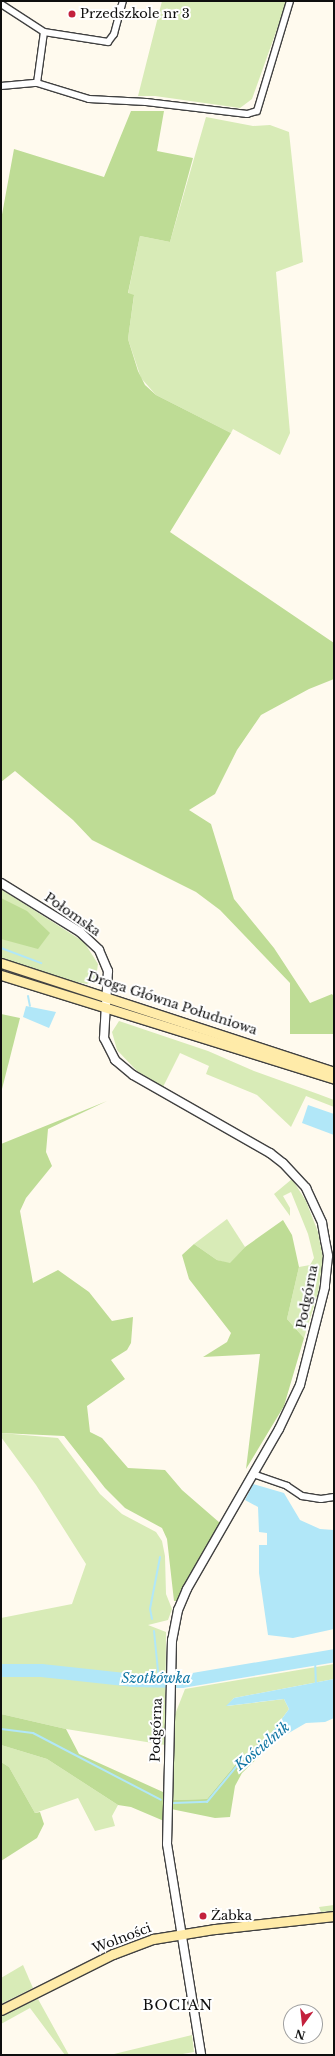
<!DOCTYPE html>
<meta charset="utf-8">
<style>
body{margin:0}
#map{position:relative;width:335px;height:2056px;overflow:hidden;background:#fffaee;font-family:"Libre Baskerville",serif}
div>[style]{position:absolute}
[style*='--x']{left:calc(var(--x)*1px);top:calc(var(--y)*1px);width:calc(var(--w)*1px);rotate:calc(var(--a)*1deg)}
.green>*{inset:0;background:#d8ebb7}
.forest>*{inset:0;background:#bedc95}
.water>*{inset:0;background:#b1e7f8}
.stream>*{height:2px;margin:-1px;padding:0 1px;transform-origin:1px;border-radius:1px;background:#b1e7f8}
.river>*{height:13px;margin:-6.5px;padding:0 6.5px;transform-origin:6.5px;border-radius:6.5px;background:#b1e7f8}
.roads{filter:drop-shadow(1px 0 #414141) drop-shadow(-1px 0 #414141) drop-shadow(0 1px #414141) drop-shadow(0 -1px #414141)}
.minor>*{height:6px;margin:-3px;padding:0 3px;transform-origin:3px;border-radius:3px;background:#fff}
.tertiary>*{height:8px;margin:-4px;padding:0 4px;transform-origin:4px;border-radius:4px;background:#fff}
.secondary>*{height:9px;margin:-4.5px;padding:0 4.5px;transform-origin:4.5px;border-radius:4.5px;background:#ffeba9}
.dots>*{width:11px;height:11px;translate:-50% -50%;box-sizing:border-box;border:2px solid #fff;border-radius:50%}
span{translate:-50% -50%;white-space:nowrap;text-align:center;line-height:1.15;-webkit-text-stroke:4px #fff;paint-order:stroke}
.poi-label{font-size:13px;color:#0e0e0e}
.left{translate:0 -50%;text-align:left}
.street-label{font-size:13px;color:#0e0e0e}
.water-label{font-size:14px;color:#1277a4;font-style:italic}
.neighbourhood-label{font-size:14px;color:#0e0e0e;letter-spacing:1px}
.frame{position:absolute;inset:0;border:2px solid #0e0e0e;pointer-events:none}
.north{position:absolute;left:283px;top:2004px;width:40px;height:40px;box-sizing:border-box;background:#fff;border:1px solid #9f9f9f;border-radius:50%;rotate:195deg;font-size:11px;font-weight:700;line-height:16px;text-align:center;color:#0e0e0e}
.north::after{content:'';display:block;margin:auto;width:14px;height:18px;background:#c3213d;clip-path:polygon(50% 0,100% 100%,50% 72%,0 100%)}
</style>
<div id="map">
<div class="green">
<div style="clip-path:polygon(162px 1px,287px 1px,252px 99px,240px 108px,155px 96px,138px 96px)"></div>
<div style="clip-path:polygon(206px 117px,253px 126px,270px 125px,289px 132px,303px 262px,276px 272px,290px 433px,280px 455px,233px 429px,231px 433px,156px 395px,141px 378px,128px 339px,134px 296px,128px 294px,140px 236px,170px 242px)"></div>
<div style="clip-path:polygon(1px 889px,84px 942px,98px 964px,96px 978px,87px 984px,76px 982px,1px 958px)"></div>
<div style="clip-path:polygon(119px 1021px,208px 1051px,254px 1071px,318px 1094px,334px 1100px,334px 1107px,306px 1096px,291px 1127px,257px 1095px,206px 1074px,209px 1066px,180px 1053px,163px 1087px,137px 1071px,117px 1050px,112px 1032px)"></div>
<div style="clip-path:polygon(292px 1179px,306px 1201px,318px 1232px,323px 1258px,318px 1293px,304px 1338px,287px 1319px,299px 1267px,310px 1265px,314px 1258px,308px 1234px,291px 1192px,283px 1196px,290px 1208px,290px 1216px,274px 1194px)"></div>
<div style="clip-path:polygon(227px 1219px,245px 1247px,230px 1264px,217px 1260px,194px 1244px)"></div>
<div style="clip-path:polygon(1px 1433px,58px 1438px,100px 1494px,122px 1514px,156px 1532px,162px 1541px,165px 1556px,166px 1594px,172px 1609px,168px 1620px,148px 1625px,166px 1632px,165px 1745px,66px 1729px,1px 1714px,1px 1618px,72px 1604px,86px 1564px,36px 1485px,1px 1437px)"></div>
<div style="clip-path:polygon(334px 1664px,334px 1679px,234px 1698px,227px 1706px,284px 1699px,289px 1709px,267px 1739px,236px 1764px,207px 1799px,174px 1800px,169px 1795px,174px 1717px,185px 1689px)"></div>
<div style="clip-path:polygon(1px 1745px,47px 1759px,118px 1805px,112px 1816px,115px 1826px,95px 1831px,78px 1798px,35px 1813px,9px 1767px,1px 1762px)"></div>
<div style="clip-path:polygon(334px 1905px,334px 1911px,321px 1912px,319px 1907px)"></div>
<div style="clip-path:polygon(23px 1965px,33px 1988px,1px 2004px,1px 1978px)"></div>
<div style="clip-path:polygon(38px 1999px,69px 2055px,65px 2055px,30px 2008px,1px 2024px,1px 2014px)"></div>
<div style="clip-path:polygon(192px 2035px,194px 2052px,177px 2055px,110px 2055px)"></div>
</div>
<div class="forest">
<div style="clip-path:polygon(131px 111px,164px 111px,157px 151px,193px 158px,170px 242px,140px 236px,128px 293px,134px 295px,128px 339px,138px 371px,145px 385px,156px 395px,231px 433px,170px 532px,334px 643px,334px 679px,309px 689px,261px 715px,237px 750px,215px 794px,189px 810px,211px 824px,234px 899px,274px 948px,310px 1003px,332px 994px,334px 997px,334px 1034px,290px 1034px,290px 983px,220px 910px,196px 892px,92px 840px,73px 820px,15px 771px,1px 782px,1px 220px,14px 149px,104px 177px)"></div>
<div style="clip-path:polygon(1px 898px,27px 911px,50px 933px,38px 949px,1px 939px)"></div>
<div style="clip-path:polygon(1px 1014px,20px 1018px,1px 1093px)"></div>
<div style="clip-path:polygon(107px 1101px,48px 1129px,46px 1152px,52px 1166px,26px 1198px,20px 1211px,33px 1283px,58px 1270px,89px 1292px,112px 1321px,133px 1317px,131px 1343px,127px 1350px,111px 1360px,125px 1379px,87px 1406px,90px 1432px,102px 1438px,128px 1468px,165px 1470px,182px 1490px,220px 1523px,178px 1601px,174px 1601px,167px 1539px,162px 1528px,125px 1508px,105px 1488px,64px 1436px,1px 1433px,1px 1144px)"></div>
<div style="clip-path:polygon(283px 1220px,292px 1235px,299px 1267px,287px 1319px,304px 1338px,284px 1406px,246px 1469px,260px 1354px,203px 1357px,227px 1342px,231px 1333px,189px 1279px,182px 1255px,194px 1244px,217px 1260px,230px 1263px,245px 1247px)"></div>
<div style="clip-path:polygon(1px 1714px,66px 1729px,79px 1754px,163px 1792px,164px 1821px,131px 1807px,118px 1805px,47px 1759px,1px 1745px)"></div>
<div style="clip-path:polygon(275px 1741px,242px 1773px,235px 1786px,230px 1817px,215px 1818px,171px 1809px,169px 1795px,174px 1800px,207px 1799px,236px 1764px,265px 1742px)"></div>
<div style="clip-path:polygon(1px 1762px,9px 1767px,35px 1813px,40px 1812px,44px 1824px,37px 1838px,1px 1861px)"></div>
</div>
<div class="water">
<div style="clip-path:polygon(26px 1006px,56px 1012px,49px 1028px,23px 1017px)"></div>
<div style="clip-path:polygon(308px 1105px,334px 1114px,334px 1135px,302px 1123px)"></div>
<div style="clip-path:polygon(253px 1484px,284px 1493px,300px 1520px,320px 1529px,334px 1530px,334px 1629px,293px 1638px,268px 1635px,259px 1573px,259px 1545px,267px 1545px,267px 1533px,259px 1532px,258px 1507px,245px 1500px)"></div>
<div style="clip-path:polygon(334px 1679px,334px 1718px,325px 1722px,306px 1723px,275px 1741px,265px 1742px,289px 1709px,284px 1699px,226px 1706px,234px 1698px)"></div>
</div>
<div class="stream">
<div style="--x:1;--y:948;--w:43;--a:20.6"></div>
<div style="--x:28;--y:996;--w:10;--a:79"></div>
<div style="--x:152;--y:1619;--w:10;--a:-101"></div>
<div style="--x:150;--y:1609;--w:53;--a:-79.1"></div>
<div style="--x:154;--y:1631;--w:50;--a:84.3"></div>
<div style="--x:315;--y:1658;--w:27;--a:88"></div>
<div style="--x:1;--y:1729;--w:32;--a:7"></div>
<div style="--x:33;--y:1733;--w:144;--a:27.6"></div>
<div style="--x:174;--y:1803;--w:33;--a:-2"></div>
<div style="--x:207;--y:1802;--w:53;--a:-50.3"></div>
<div style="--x:241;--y:1761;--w:33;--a:-40"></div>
</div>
<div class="river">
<div style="--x:1;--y:1670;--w:40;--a:0"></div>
<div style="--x:41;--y:1670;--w:93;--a:6.2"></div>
<div style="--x:133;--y:1680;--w:48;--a:1.2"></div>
<div style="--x:181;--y:1681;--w:155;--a:-9.6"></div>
</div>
<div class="roads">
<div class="minor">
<div style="--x:1;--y:4;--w:51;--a:33.1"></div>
<div style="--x:44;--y:32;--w:65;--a:8.9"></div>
<div style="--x:108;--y:42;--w:10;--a:-53"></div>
<div style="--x:114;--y:34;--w:34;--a:-75"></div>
<div style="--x:37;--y:83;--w:51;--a:-82.2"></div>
<div style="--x:1;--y:86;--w:36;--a:-5"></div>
<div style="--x:37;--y:83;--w:54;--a:17.1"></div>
<div style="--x:89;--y:99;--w:57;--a:3"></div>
<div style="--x:146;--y:102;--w:102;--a:6.8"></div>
<div style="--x:247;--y:114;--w:10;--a:-17"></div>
<div style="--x:257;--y:111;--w:115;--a:-73.3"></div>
<div style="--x:253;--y:1474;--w:36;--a:19"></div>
<div style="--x:287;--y:1486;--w:18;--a:34"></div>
<div style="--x:302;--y:1496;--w:19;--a:9"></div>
<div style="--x:321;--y:1499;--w:13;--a:-9"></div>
</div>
<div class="tertiary">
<div style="--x:1;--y:883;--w:93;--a:31.8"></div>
<div style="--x:80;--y:932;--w:26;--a:43"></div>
<div style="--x:99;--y:950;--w:23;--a:67"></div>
<div style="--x:108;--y:971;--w:67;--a:93.4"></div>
<div style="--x:104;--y:1038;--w:25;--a:63"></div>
<div style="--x:115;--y:1060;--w:23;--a:40"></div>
<div style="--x:133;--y:1075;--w:158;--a:29.7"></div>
<div style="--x:270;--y:1153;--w:16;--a:38"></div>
<div style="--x:283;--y:1163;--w:34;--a:47"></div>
<div style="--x:306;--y:1188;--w:38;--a:65"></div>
<div style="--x:322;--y:1223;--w:17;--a:80"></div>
<div style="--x:325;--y:1240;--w:16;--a:79"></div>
<div style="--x:328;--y:1256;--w:31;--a:96"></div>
<div style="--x:325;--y:1287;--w:101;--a:104.3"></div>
<div style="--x:300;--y:1385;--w:49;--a:115.5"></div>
<div style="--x:279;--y:1429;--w:185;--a:119.9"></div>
<div style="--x:187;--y:1589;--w:23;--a:113"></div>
<div style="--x:178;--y:1610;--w:31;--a:101"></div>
<div style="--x:172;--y:1640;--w:204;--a:91.4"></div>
<div style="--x:167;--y:1844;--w:214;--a:80.8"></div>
</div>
<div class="secondary">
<div style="--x:1;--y:963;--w:350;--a:18.1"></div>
<div style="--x:1;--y:975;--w:349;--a:17.3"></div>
<div style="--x:1;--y:2010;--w:125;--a:-26.6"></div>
<div style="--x:113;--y:1954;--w:43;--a:-20.6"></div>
<div style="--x:153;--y:1939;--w:63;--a:-9.2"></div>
<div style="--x:215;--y:1929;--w:120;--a:-6.2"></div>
</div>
</div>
<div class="dots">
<div style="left:72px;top:14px;background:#c3213d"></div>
<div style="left:203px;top:1916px;background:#c3213d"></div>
</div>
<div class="poi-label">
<span class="left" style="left:80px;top:14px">Przedszkole nr 3</span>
<span class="left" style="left:211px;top:1916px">Żabka</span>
</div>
<div class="street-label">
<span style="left:72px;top:915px;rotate:35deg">Połomska</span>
<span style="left:172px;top:1004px;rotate:18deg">Droga Główna Południowa</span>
<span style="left:308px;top:1297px;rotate:-79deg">Podgórna</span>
<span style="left:157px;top:1730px;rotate:-88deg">Podgórna</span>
<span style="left:122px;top:1939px;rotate:-21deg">Wolności</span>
</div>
<div class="water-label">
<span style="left:156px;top:1678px">Szotkówka</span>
<span style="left:262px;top:1746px;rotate:-40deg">Kościelnik</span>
</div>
<div class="neighbourhood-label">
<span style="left:178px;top:2005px">BOCIAN</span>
</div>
<div class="frame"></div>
<div class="north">N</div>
</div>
